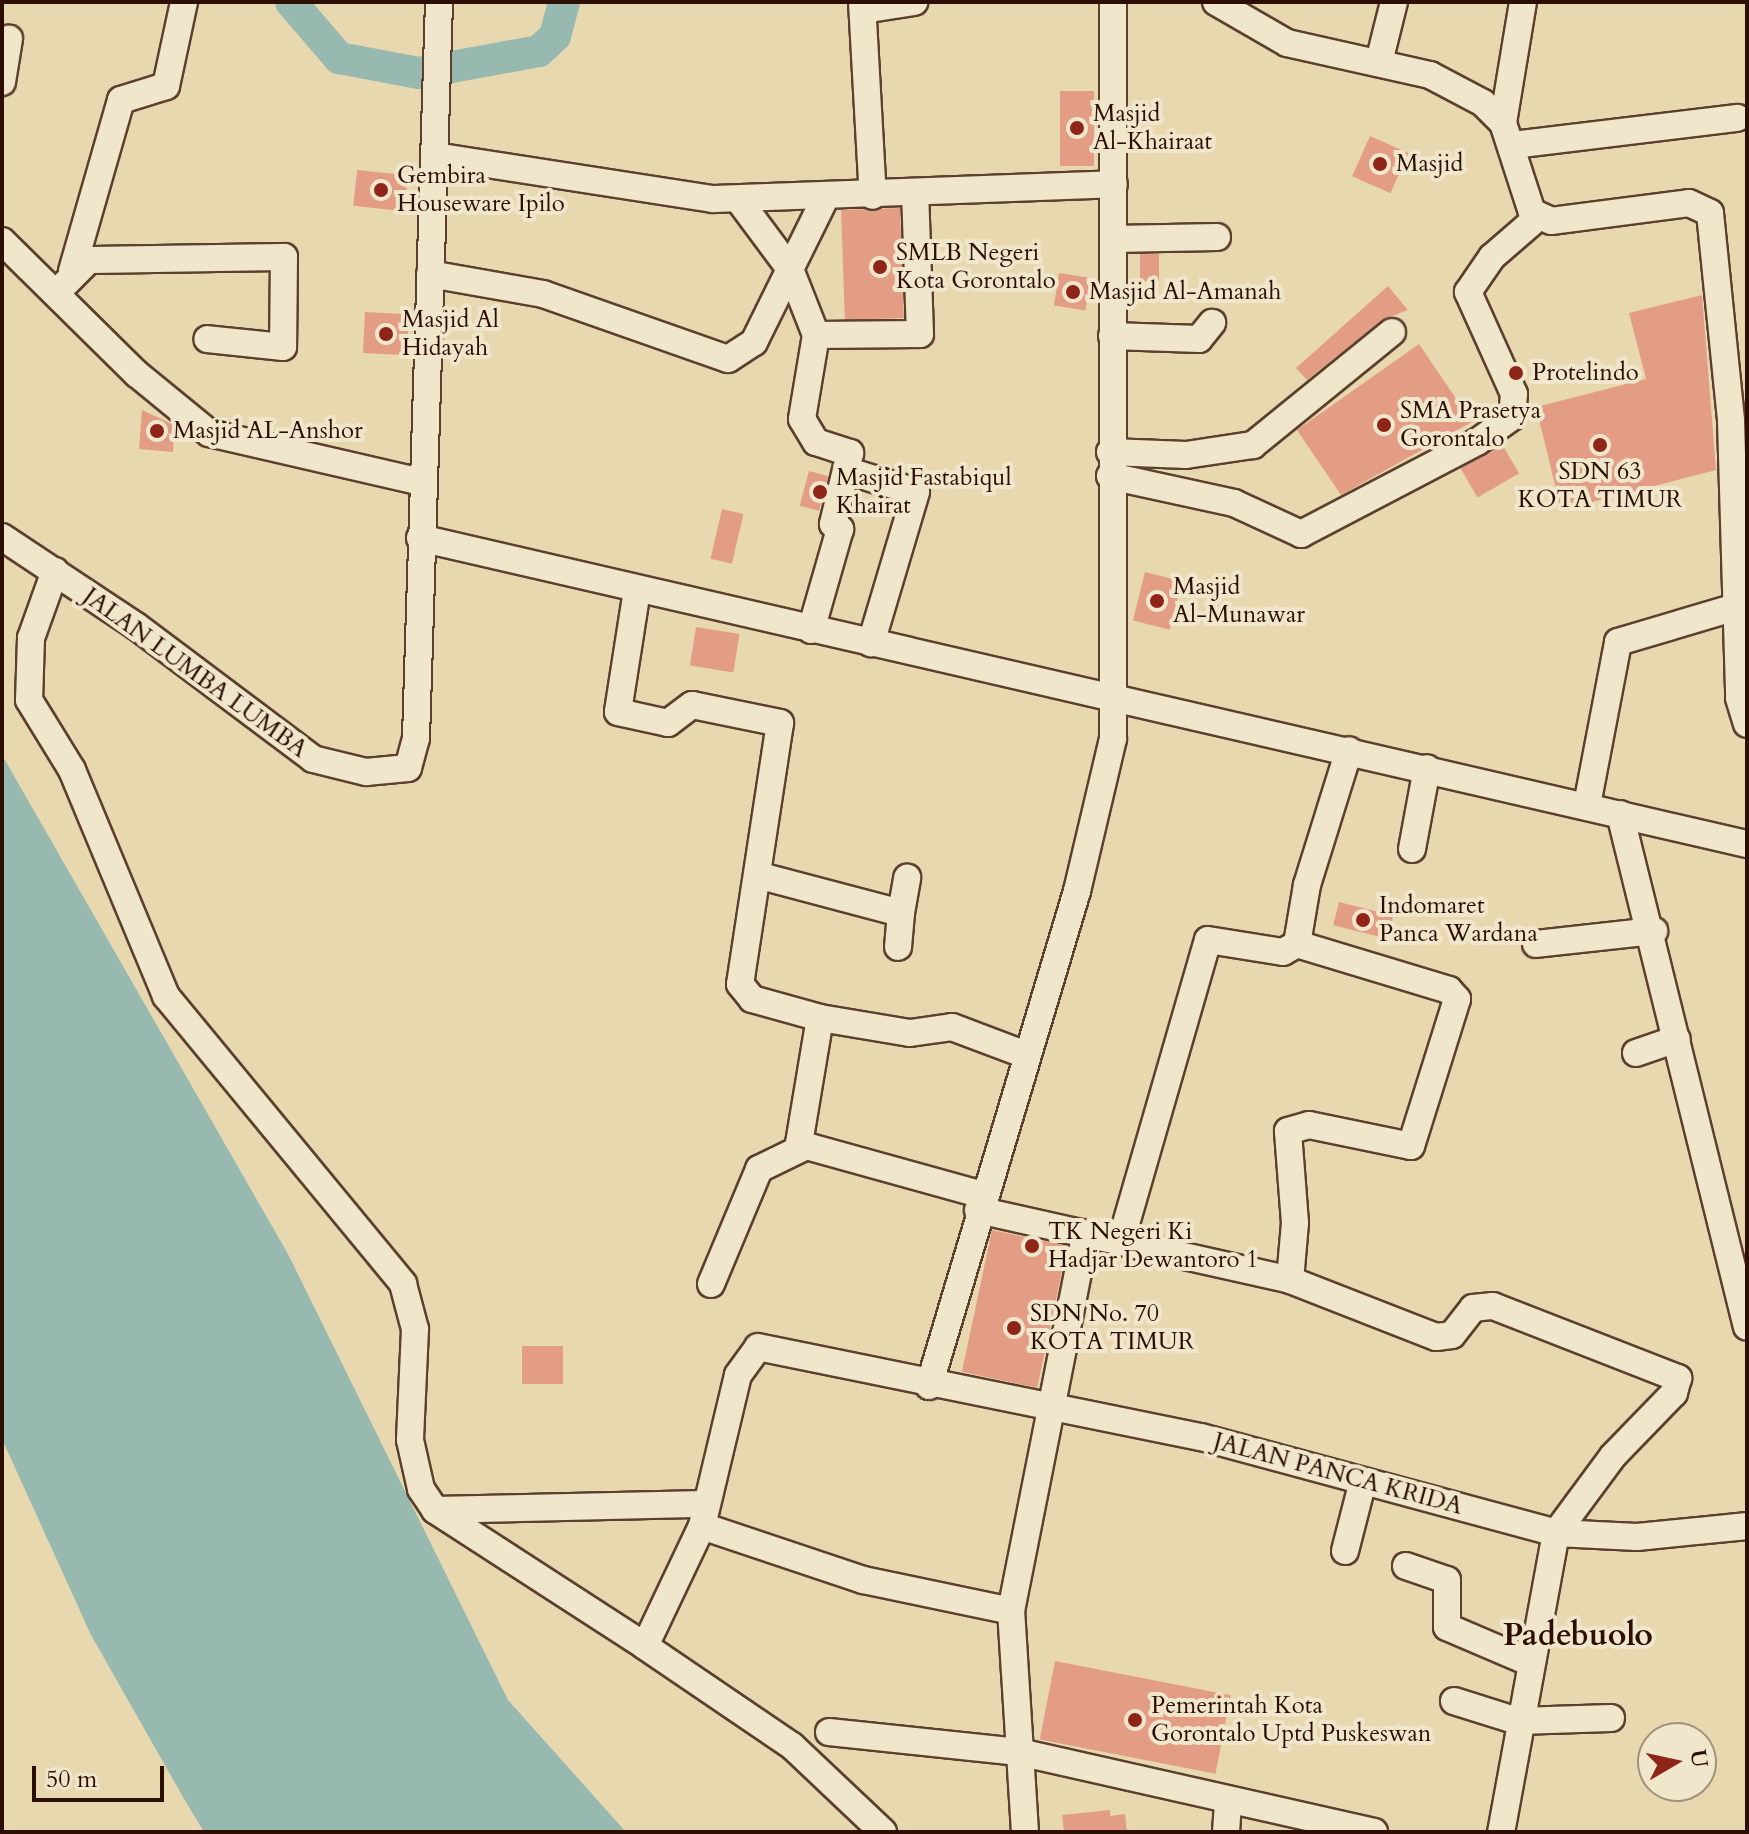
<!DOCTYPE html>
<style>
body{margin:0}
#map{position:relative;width:1749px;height:1834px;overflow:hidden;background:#e8d8b0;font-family:Cardo,serif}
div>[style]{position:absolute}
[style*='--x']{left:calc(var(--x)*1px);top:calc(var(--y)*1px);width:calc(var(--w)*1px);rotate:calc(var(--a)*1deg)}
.water>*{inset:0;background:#97b9af}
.river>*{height:32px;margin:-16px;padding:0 16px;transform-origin:16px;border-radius:16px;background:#97b9af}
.building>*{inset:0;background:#e49d85;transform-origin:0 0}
.roads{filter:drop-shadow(2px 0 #5b402e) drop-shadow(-2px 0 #5b402e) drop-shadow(0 2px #5b402e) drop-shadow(0 -2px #5b402e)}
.minor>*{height:26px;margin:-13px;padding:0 13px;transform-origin:13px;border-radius:13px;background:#f0e6cc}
.dots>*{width:22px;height:22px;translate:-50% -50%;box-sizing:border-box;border:4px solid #f0e6cc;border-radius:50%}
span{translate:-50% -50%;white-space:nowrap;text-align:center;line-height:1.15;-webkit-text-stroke:8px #f0e6cc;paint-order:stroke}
.poi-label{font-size:24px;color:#2c0e02}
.left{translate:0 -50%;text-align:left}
.street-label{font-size:24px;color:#2c0e02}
.district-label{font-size:32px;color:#2c0e02;font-weight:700}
.frame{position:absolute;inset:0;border:4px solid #2c0e02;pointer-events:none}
.north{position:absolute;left:1637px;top:1722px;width:80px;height:80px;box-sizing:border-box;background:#f0e6cc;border:2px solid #a2907b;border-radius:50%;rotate:81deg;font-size:22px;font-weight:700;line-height:32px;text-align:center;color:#2c0e02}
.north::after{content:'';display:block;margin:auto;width:28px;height:36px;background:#8f2418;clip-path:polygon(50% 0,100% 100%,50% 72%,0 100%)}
.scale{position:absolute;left:32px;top:1766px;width:132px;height:36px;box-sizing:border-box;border:4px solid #2c0e02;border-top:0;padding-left:10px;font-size:24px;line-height:28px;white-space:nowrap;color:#2c0e02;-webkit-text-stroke:6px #f0e6cc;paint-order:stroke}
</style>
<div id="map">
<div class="water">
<div style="clip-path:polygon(2px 755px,288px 1254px,508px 1700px,626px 1832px,204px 1832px,183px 1797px,91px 1635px,2px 1439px)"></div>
</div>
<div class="river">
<div style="--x:291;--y:2;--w:74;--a:49.4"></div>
<div style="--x:339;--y:58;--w:81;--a:10.6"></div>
<div style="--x:419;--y:73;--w:122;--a:-10.4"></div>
<div style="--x:539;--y:51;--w:22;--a:-43"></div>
<div style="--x:555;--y:36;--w:35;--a:-75"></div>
</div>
<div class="building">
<div style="left:1060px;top:91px;width:34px;height:75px"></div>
<div style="left:1370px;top:136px;width:42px;height:44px;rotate:24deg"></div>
<div style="left:357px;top:170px;width:51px;height:36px;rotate:6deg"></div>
<div style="left:900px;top:208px;width:110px;height:59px;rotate:88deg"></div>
<div style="left:1140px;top:254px;width:19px;height:27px"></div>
<div style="left:1059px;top:273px;width:32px;height:33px;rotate:9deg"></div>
<div style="clip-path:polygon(1388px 286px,1408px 310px,1382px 320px,1307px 380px,1296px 368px)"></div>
<div style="clip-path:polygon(1702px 295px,1716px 470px,1561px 510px,1536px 407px,1646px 379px,1629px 313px)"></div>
<div style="left:365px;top:312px;width:44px;height:41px;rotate:3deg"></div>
<div style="clip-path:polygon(1419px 344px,1472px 422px,1341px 495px,1297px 430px)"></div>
<div style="clip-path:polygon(142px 410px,174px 425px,173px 452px,139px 449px)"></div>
<div style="left:1502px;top:444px;width:34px;height:48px;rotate:60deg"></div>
<div style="left:809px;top:471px;width:20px;height:36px;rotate:15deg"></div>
<div style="left:722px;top:509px;width:22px;height:51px;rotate:13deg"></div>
<div style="left:1145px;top:572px;width:38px;height:50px;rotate:14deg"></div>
<div style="left:696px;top:627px;width:44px;height:39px;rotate:9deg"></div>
<div style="left:1339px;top:902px;width:56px;height:24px;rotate:14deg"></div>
<div style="left:992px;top:1230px;width:77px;height:145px;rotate:12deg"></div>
<div style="left:522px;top:1346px;width:41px;height:38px"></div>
<div style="left:1055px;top:1661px;width:179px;height:80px;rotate:11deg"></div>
<div style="clip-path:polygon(1110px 1810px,1110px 1816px,1125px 1814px,1127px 1832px,1064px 1832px,1062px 1815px)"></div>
</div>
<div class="roads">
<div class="minor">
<div style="--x:862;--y:2;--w:194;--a:86.8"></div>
<div style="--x:1216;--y:2;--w:82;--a:30"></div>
<div style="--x:1287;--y:43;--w:147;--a:12.6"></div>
<div style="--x:1430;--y:75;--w:60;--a:27.8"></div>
<div style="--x:1483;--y:103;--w:28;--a:45"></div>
<div style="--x:1523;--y:2;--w:123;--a:99.4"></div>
<div style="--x:1503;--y:123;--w:94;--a:72"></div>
<div style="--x:1532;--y:212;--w:21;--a:25"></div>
<div style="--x:1551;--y:221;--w:139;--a:-7.4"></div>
<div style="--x:1689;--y:203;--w:23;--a:25"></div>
<div style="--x:1710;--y:213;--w:209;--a:84.2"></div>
<div style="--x:1731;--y:421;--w:277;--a:88.3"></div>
<div style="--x:1739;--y:698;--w:27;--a:73"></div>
<div style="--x:863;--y:10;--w:52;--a:-8.9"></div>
<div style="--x:1379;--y:62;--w:62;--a:-76"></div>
<div style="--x:2;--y:82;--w:44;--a:-80.8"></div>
<div style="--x:1513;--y:145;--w:226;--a:-6.9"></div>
<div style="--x:435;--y:156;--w:281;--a:8.8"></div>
<div style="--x:713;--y:199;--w:401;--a:-2.1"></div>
<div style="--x:738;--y:199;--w:87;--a:53.4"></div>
<div style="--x:790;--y:269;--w:71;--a:68.5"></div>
<div style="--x:816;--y:335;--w:85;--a:99.5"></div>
<div style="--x:802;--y:419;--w:27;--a:59"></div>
<div style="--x:816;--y:442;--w:36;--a:18"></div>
<div style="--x:850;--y:453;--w:73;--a:103.5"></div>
<div style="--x:833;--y:524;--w:9;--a:36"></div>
<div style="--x:840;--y:529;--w:105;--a:106"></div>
<div style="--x:1114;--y:239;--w:103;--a:-1.1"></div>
<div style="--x:2;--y:241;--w:190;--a:44.6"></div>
<div style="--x:137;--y:374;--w:93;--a:39.3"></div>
<div style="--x:209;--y:433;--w:219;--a:13"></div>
<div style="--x:72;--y:271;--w:178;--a:-74"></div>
<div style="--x:121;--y:100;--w:47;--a:-17.3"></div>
<div style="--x:166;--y:86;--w:86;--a:-77.9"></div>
<div style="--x:430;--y:274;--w:115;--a:10"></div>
<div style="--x:543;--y:294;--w:196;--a:19.4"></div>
<div style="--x:728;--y:359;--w:31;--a:-33"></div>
<div style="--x:754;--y:342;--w:163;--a:-63.7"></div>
<div style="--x:57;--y:292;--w:45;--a:-45"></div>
<div style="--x:89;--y:260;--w:195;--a:-0.9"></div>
<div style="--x:284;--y:257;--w:90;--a:90.6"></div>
<div style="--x:283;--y:347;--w:76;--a:-174"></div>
<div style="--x:816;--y:335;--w:104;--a:-0.6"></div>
<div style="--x:920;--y:334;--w:141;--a:-92"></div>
<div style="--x:1112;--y:336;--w:87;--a:2"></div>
<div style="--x:1199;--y:339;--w:21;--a:-51"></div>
<div style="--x:1110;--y:452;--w:76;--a:2.3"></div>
<div style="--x:1186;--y:455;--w:68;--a:-8.5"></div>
<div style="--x:1253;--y:445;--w:179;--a:-39.1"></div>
<div style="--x:848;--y:471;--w:71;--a:17.2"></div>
<div style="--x:916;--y:492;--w:158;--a:106.6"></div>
<div style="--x:1110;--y:476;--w:127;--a:12.3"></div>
<div style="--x:1234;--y:503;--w:74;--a:24.8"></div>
<div style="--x:1301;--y:534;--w:199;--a:-27.6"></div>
<div style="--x:1477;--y:442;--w:43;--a:-35.5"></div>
<div style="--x:1512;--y:417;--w:23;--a:-85"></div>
<div style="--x:1514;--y:394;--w:112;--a:-114.3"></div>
<div style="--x:1468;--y:292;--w:42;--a:-55.6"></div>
<div style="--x:1492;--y:257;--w:60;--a:-40.9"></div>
<div style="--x:2;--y:537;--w:161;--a:33.6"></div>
<div style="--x:136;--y:626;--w:221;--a:36.9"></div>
<div style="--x:313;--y:759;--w:55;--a:13.8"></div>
<div style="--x:366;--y:772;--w:42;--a:-5.4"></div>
<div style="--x:408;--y:768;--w:31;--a:-75"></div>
<div style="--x:416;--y:738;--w:736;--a:-88.21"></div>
<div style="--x:420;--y:538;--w:1362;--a:12.99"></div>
<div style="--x:55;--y:571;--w:71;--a:109.7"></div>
<div style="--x:31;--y:638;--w:62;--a:91.8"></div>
<div style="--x:29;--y:700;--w:82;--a:58.4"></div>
<div style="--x:72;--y:770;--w:245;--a:67.4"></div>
<div style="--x:166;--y:996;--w:373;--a:50.5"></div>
<div style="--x:403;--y:1284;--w:47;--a:75.1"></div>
<div style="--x:415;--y:1329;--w:111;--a:92.6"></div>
<div style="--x:410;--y:1440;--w:50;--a:77.3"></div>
<div style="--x:421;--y:1489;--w:25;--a:56"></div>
<div style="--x:435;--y:1510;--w:250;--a:32.9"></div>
<div style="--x:637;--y:590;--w:123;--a:98.9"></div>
<div style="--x:618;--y:712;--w:51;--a:12.4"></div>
<div style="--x:668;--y:723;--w:30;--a:-37"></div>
<div style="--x:692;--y:705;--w:90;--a:11.6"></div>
<div style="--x:780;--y:723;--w:264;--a:98.7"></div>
<div style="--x:740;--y:984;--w:19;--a:51"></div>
<div style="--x:752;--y:999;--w:71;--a:15.6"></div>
<div style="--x:820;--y:1018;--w:128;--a:99.5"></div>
<div style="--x:799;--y:1144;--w:191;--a:15.5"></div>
<div style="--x:1587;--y:805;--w:166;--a:-79.2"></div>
<div style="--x:1618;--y:642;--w:123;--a:-16.5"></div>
<div style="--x:1620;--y:814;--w:528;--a:76.1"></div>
<div style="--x:1412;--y:849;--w:82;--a:-79.5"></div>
<div style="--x:757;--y:875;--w:149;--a:14.8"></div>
<div style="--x:901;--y:913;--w:34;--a:95"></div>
<div style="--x:901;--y:913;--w:36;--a:-80"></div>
<div style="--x:1536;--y:944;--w:119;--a:-6.3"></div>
<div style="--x:820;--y:1018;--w:91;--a:9.5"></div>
<div style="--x:910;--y:1033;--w:42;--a:-8.1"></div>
<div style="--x:952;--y:1027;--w:79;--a:20.7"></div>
<div style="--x:1636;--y:1053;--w:43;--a:-18.9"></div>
<div style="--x:978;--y:1210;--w:320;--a:12.6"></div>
<div style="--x:1290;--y:1280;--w:157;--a:21.3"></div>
<div style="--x:1436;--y:1337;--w:16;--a:-7"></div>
<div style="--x:1452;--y:1335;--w:34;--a:-52"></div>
<div style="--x:1473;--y:1308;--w:20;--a:-6"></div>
<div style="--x:1493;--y:1306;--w:199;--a:21.3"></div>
<div style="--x:1678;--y:1378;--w:16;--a:105"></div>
<div style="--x:1674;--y:1393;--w:88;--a:134.1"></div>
<div style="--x:1613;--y:1456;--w:96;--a:126.5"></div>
<div style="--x:1556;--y:1533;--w:304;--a:100.4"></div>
<div style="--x:1121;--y:1241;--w:313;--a:-73.9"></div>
<div style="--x:1208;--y:940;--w:76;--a:9.1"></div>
<div style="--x:1283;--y:952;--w:16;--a:-30"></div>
<div style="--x:1290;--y:1280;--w:57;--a:-85"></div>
<div style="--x:1295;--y:1223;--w:92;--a:-94.4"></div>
<div style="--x:1288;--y:1131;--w:22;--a:-16"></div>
<div style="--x:1309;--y:1125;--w:104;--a:11.6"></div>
<div style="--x:1411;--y:1146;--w:154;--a:-72.6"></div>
<div style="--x:1457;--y:999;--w:12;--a:-132"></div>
<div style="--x:1449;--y:990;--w:159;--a:-163.2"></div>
<div style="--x:1297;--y:944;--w:60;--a:-80.4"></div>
<div style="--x:1307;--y:885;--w:141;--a:-72.7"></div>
<div style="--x:711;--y:1284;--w:125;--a:-67.3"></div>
<div style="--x:759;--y:1169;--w:48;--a:-26"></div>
<div style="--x:929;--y:1386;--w:517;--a:-73.35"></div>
<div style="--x:1077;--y:891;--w:156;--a:-76.7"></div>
<div style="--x:1113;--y:739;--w:737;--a:-90"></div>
<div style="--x:435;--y:1510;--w:270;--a:-1.3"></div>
<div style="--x:702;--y:1526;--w:170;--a:18.5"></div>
<div style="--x:863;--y:1580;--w:151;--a:11.8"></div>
<div style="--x:1345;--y:1551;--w:72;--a:-75.6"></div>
<div style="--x:1406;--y:1566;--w:43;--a:18.9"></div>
<div style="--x:1447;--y:1580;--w:47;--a:90"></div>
<div style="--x:1447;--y:1627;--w:89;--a:23.1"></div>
<div style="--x:1454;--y:1701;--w:67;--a:17.4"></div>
<div style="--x:1518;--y:1721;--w:93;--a:-1.8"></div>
<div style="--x:829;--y:1732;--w:191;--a:6"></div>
<div style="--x:1019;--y:1752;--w:364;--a:12.7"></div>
<div style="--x:883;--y:1832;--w:125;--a:-136.6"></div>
<div style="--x:792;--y:1746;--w:178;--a:-145.8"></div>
<div style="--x:645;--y:1646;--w:133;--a:-64.6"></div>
<div style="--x:702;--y:1526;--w:155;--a:-76.6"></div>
<div style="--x:738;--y:1375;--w:34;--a:-54"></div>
<div style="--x:758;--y:1347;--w:452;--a:11.5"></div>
<div style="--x:1201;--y:1437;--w:368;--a:15.1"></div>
<div style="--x:1556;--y:1533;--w:81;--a:2.8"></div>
<div style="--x:1637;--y:1537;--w:111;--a:-5.7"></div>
<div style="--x:1025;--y:1832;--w:221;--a:-93.6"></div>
<div style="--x:1011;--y:1611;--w:385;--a:-78.8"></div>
<div style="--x:1226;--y:1832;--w:31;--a:-86"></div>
</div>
</div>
<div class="dots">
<div style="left:1077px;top:128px;background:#8f2418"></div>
<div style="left:1380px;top:164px;background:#8f2418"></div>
<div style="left:381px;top:190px;background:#8f2418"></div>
<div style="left:880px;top:267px;background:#8f2418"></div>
<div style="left:1073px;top:292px;background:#8f2418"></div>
<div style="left:386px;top:334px;background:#8f2418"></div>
<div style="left:1516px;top:373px;background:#8f2418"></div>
<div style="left:1384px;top:425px;background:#8f2418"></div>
<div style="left:157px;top:431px;background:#8f2418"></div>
<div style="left:1600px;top:445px;background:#8f2418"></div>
<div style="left:820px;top:492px;background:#8f2418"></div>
<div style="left:1157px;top:601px;background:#8f2418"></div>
<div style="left:1363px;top:920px;background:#8f2418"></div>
<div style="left:1032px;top:1246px;background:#8f2418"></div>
<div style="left:1014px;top:1328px;background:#8f2418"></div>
<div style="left:1135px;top:1720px;background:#8f2418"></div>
</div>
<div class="poi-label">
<span class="left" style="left:1093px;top:128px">Masjid<br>Al-Khairaat</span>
<span class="left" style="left:1396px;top:164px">Masjid</span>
<span class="left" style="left:397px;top:190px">Gembira<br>Houseware Ipilo</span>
<span class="left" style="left:896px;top:267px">SMLB Negeri<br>Kota Gorontalo</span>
<span class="left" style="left:1089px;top:292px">Masjid Al-Amanah</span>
<span class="left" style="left:402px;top:334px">Masjid Al<br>Hidayah</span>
<span class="left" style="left:1532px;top:373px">Protelindo</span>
<span class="left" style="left:1400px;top:425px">SMA Prasetya<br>Gorontalo</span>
<span class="left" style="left:173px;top:431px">Masjid AL-Anshor</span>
<span style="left:1600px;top:486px">SDN 63<br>KOTA TIMUR</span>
<span class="left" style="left:836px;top:492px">Masjid Fastabiqul<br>Khairat</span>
<span class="left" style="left:1173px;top:601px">Masjid<br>Al-Munawar</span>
<span class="left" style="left:1379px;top:920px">Indomaret<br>Panca Wardana</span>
<span class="left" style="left:1048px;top:1246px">TK Negeri Ki<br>Hadjar Dewantoro 1</span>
<span class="left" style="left:1030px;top:1328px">SDN No. 70<br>KOTA TIMUR</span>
<span class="left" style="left:1151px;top:1720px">Pemerintah Kota<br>Gorontalo Uptd Puskeswan</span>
</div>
<div class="street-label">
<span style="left:195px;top:673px;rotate:36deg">JALAN LUMBA LUMBA</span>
<span style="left:1338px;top:1474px;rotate:15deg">JALAN PANCA KRIDA</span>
</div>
<div class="district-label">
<span style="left:1578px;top:1635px">Padebuolo</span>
</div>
<div class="frame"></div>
<div class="north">U</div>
<div class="scale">50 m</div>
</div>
